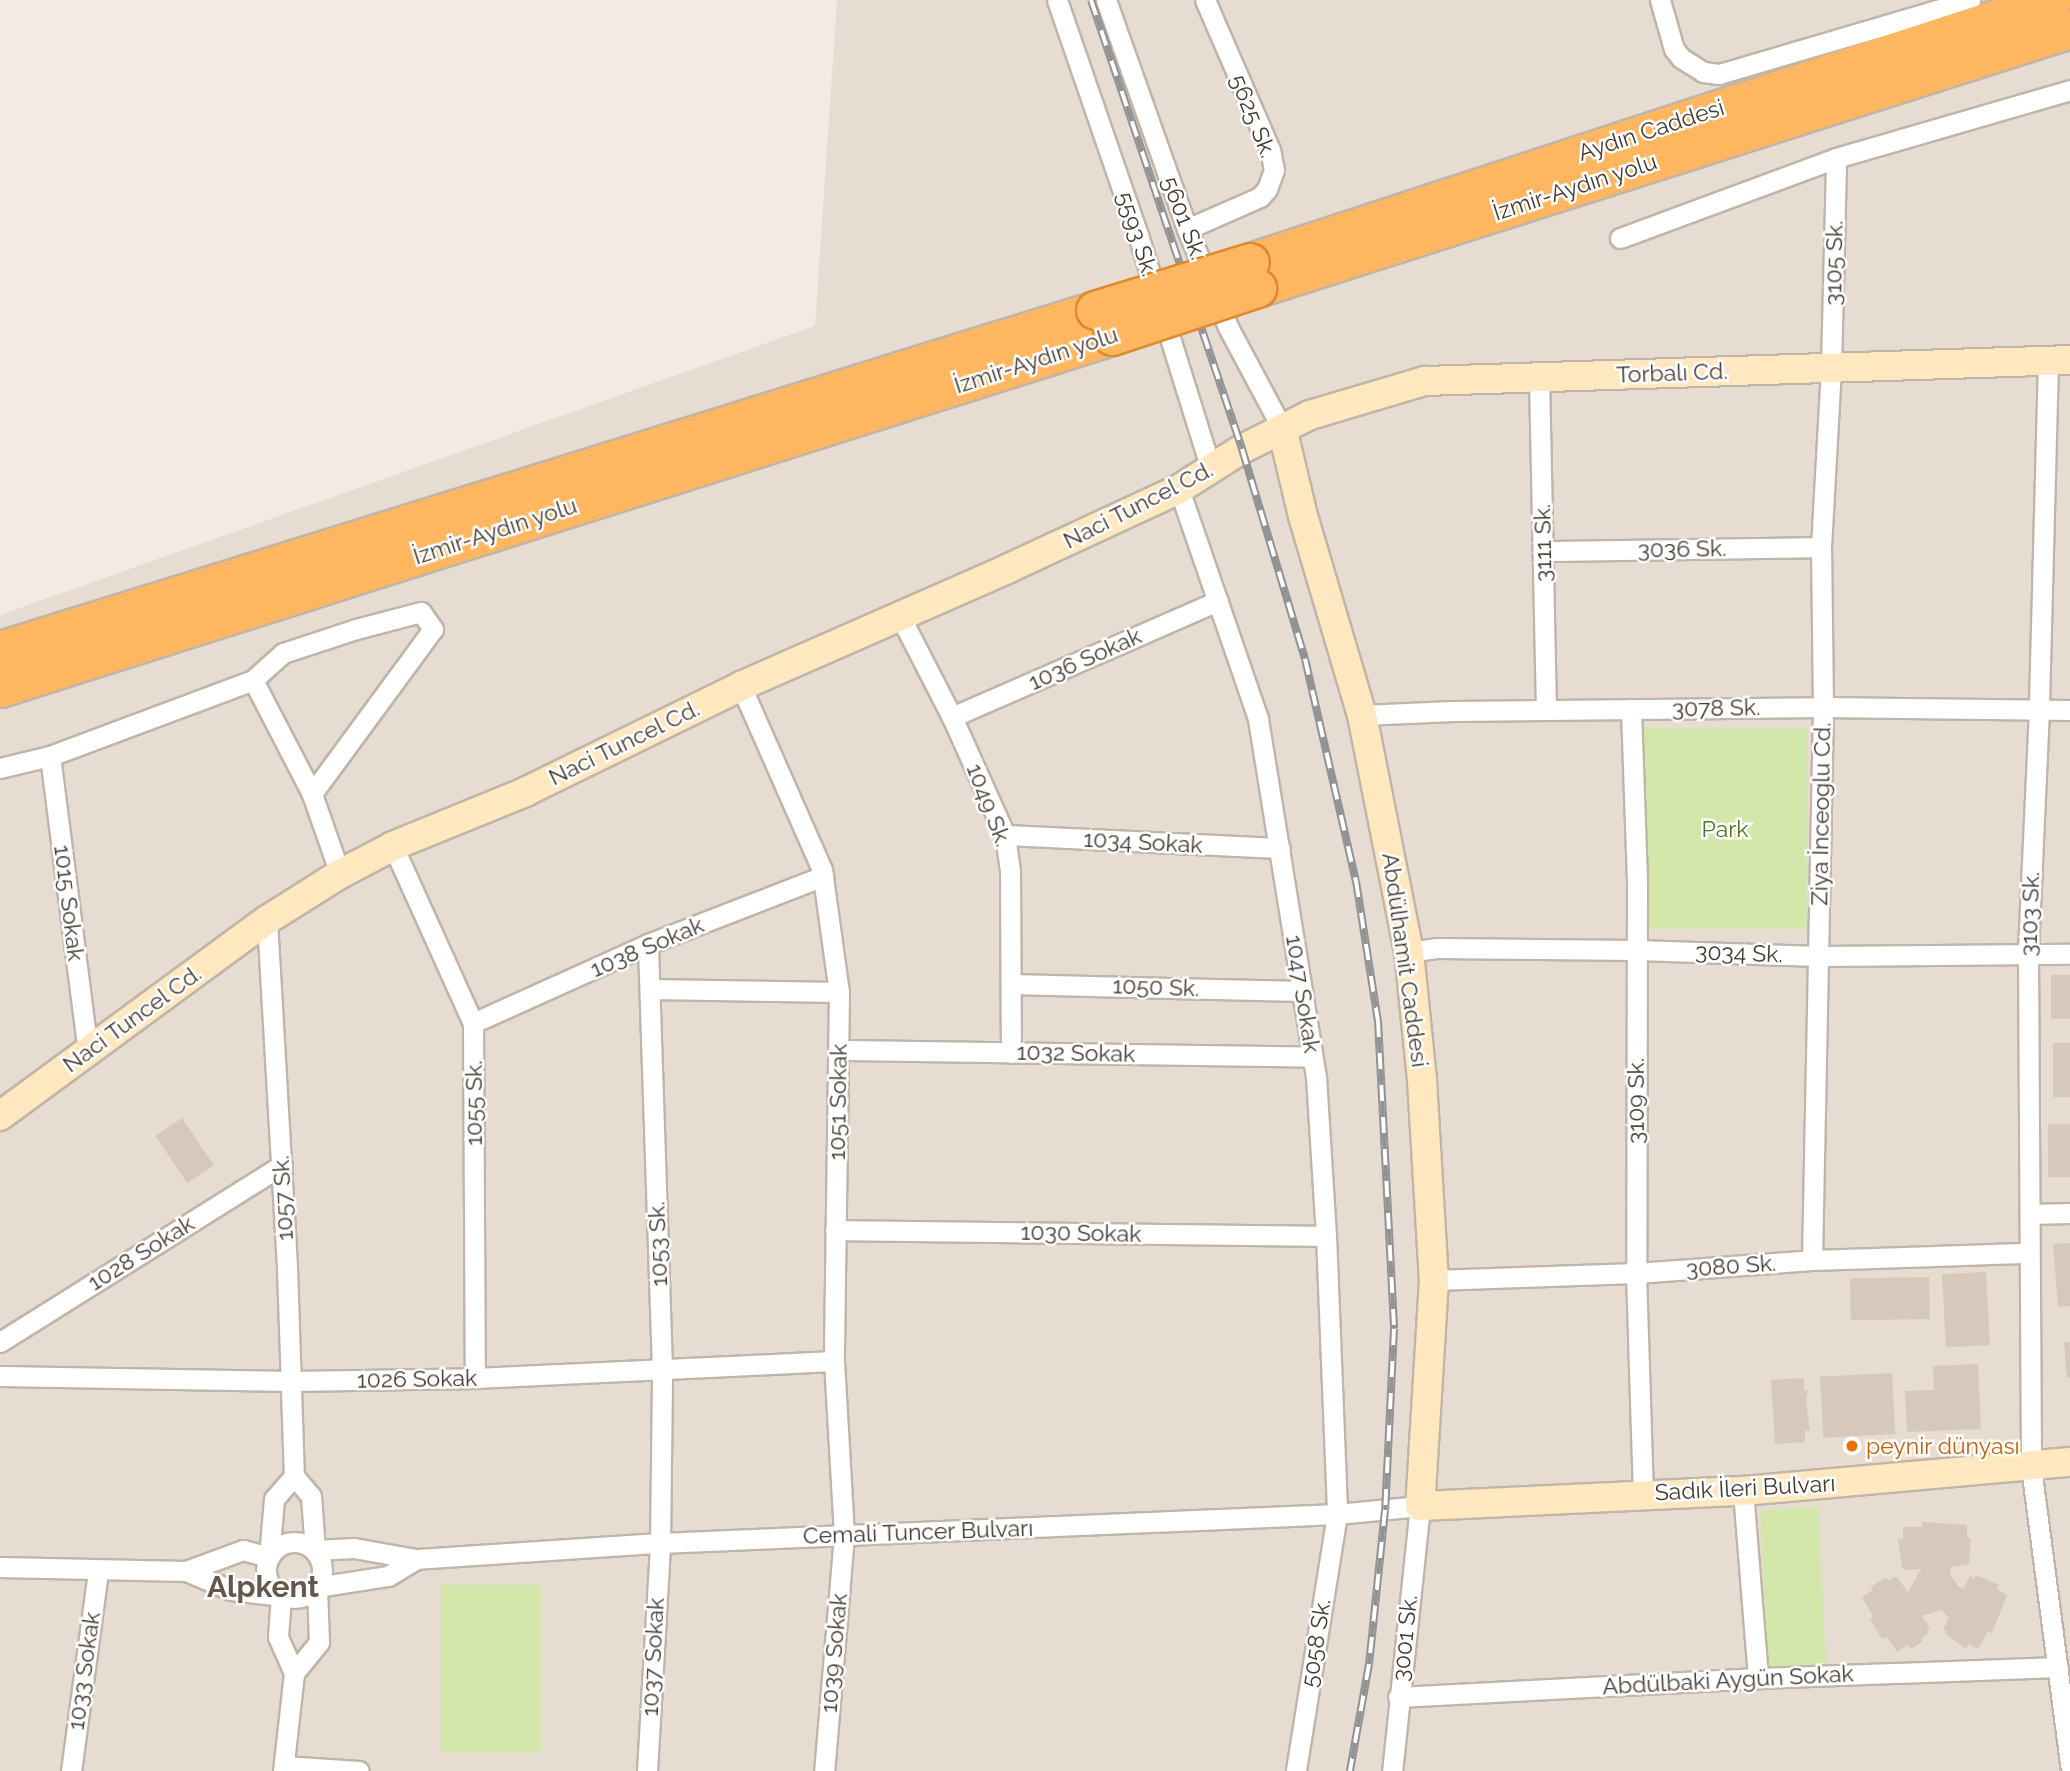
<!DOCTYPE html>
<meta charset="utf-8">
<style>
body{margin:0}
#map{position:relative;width:2070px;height:1771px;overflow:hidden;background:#f2ebe3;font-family:Raleway,sans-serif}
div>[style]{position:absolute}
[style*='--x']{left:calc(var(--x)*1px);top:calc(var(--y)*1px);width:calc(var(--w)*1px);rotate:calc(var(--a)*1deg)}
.residential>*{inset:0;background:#e6dcd1}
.green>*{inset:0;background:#d3e7aa;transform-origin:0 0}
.building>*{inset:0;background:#d6c8bb;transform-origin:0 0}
.roads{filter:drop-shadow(2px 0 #c0b5a8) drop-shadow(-2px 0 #c0b5a8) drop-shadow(0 2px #c0b5a8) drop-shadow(0 -2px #c0b5a8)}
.street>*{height:19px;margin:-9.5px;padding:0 9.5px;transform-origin:9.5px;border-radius:9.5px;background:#fff}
.street>.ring{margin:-9.5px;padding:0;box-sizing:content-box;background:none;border:19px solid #fff;border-radius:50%}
.secondary>*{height:28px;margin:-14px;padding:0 14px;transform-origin:14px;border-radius:14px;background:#ffe8bf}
.highway>*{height:37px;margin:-18.5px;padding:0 18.5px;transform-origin:18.5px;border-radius:18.5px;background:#ffb660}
.rail>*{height:8px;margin-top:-4px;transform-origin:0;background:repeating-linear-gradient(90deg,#fff 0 16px,#939393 0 32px);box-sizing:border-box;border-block:2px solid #939393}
.bridges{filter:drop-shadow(2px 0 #df8830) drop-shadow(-2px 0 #df8830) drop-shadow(0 2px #df8830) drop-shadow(0 -2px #df8830)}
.highway-bridge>*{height:37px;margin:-18.5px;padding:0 18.5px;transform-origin:18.5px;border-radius:18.5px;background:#ffb660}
.dots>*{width:19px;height:19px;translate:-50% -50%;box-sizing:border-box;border:4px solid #fff;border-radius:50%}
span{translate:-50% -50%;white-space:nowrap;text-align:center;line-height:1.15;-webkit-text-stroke:5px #fff;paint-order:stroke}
.street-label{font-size:23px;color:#433b33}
.park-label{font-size:23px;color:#4e7526}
.food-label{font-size:23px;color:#c56008}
.left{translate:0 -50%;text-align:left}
.district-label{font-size:30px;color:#66574a;font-weight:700}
</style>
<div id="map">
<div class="residential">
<div style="clip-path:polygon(837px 0,2070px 0,2070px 1771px,0 1771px,0 615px,815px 326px)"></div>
</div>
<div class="green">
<div style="left:1644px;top:728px;width:163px;height:201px"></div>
<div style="left:1818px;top:1507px;width:158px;height:58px;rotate:87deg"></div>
<div style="left:541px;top:1585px;width:168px;height:100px;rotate:90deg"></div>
</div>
<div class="building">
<div style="left:2051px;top:975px;width:19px;height:44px"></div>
<div style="left:2053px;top:1043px;width:17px;height:54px"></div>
<div style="left:182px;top:1118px;width:57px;height:32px;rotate:56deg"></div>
<div style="left:2048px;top:1124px;width:22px;height:53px"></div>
<div style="clip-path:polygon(2070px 1243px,2070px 1306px,2058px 1307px,2053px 1244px)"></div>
<div style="left:1986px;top:1272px;width:73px;height:44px;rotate:87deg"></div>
<div style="left:1929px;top:1277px;width:42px;height:79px;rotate:89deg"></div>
<div style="clip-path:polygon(2064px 1342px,2070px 1342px,2070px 1378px,2067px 1378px)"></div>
<div style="clip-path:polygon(1978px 1364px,1981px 1429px,1907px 1432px,1905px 1391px,1934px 1390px,1933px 1366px)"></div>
<div style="left:1892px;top:1373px;width:61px;height:72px;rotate:87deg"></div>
<div style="clip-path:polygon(1804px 1378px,1804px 1390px,1808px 1391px,1806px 1402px,1810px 1430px,1805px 1431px,1805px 1442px,1775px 1444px,1771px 1380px)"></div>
<div style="clip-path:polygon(1922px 1522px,1967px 1525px,1967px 1538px,1971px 1538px,1969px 1564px,1951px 1567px,1950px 1573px,1958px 1586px,1963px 1589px,1970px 1576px,1974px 1579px,1976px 1575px,1999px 1585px,1997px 1589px,2007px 1595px,1992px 1633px,1988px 1631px,1978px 1649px,1968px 1644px,1966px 1649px,1945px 1634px,1947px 1631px,1943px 1629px,1949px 1618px,1941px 1610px,1922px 1616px,1930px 1628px,1927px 1630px,1929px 1633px,1921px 1638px,1923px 1641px,1911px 1649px,1908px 1645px,1897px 1652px,1887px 1637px,1882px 1639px,1870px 1619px,1873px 1616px,1862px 1597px,1873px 1590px,1871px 1587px,1886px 1577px,1889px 1581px,1896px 1576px,1908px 1592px,1921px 1569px,1906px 1570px,1902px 1567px,1898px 1539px,1903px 1539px,1903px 1527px,1922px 1527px)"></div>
</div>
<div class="roads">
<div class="street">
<div style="--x:1057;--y:0;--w:249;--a:71"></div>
<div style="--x:1138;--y:235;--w:245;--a:72.7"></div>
<div style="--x:1106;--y:0;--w:243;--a:70.5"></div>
<div style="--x:1187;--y:229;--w:106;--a:67.3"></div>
<div style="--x:1228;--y:327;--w:115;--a:61.9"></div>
<div style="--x:1660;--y:0;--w:51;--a:74.1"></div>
<div style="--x:1674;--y:49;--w:11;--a:52"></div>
<div style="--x:1681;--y:58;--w:26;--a:32"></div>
<div style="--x:1703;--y:72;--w:16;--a:7"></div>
<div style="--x:1719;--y:74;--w:262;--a:-16.4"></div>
<div style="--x:1187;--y:229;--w:80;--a:-23.7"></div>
<div style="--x:1260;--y:197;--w:11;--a:-49"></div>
<div style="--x:1267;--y:189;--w:20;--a:-70"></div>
<div style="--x:1274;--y:170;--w:20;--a:-101"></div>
<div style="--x:1270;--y:150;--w:163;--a:-113.4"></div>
<div style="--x:1620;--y:238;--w:230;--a:-20.3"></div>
<div style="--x:1836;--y:158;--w:244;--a:-16.2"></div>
<div style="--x:2048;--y:360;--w:349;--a:91.5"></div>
<div style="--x:2039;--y:709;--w:246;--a:92.6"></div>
<div style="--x:2028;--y:955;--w:512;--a:89.66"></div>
<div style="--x:2031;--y:1467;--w:301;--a:82.5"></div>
<div style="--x:1539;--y:377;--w:333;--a:88.8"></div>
<div style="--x:1179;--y:489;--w:243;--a:71"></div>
<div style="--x:1258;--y:719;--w:363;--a:80.8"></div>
<div style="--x:1316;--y:1077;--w:159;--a:86.4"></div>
<div style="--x:1326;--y:1236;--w:278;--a:87.7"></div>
<div style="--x:1337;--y:1514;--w:260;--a:99.1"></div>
<div style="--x:1543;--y:551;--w:278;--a:-0.8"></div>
<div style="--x:900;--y:616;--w:114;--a:62.8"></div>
<div style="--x:952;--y:717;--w:129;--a:65.8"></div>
<div style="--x:1005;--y:835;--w:36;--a:82"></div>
<div style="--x:1010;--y:871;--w:182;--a:89.7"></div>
<div style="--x:253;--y:680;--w:40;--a:-42"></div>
<div style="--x:283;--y:653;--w:77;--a:-18.2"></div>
<div style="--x:356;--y:629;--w:67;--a:-14.7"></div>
<div style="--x:421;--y:612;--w:21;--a:55"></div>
<div style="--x:433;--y:629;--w:205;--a:126.3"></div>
<div style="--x:741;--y:686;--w:201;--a:66.2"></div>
<div style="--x:822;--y:870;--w:123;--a:82.1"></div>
<div style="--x:839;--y:992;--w:369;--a:90.8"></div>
<div style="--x:834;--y:1361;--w:174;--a:86.7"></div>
<div style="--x:844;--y:1535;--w:237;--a:94.8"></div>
<div style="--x:1631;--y:709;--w:175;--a:88"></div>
<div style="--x:1637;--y:884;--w:389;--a:90.1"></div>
<div style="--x:1636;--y:1273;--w:220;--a:88.2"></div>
<div style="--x:1362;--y:715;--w:91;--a:-2.5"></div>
<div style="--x:1453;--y:711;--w:370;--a:-0.6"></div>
<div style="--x:1823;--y:707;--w:247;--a:0.7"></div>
<div style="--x:952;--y:717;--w:290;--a:-23.6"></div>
<div style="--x:50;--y:756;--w:297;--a:82.7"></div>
<div style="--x:0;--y:768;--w:51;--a:-13.5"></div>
<div style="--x:50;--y:756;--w:217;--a:-20.5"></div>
<div style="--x:253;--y:680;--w:128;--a:62.6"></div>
<div style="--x:312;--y:794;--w:85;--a:70.7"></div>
<div style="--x:1005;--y:835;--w:275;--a:2.7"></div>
<div style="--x:393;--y:846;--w:194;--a:65.7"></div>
<div style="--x:473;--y:1023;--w:355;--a:89.7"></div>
<div style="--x:267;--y:920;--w:349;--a:86.7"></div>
<div style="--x:287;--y:1268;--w:208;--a:88.1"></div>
<div style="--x:1409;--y:952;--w:29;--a:-8"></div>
<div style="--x:1438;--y:948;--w:198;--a:0.6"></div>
<div style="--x:1636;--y:950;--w:183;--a:1.9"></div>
<div style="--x:1819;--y:956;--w:251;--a:-0.5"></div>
<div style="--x:1011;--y:984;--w:291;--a:1.4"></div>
<div style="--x:650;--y:989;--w:189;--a:0.9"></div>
<div style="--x:473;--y:1023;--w:192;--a:-24.3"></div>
<div style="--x:648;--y:944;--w:188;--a:-21.2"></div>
<div style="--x:839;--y:1050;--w:473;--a:0.8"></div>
<div style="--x:2030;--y:1214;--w:40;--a:-1.4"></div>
<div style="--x:835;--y:1230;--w:491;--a:0.7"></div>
<div style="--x:1812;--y:1260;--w:553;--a:-88.86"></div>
<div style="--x:1823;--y:707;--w:160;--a:-90.7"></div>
<div style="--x:1821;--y:547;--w:179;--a:-86.8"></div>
<div style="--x:1831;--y:368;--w:210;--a:-88.6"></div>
<div style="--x:1434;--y:1280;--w:202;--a:-2"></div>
<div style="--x:1636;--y:1273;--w:176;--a:-4.2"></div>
<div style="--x:1812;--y:1260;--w:216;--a:-1.9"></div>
<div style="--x:0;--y:1342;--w:333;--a:-32.1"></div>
<div style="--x:0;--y:1376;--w:292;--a:1"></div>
<div style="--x:292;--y:1381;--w:183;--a:-0.9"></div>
<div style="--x:475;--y:1378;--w:359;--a:-2.7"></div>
<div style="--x:294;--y:1476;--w:26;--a:50"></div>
<div style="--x:311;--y:1496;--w:54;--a:85.8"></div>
<div style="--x:315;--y:1550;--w:39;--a:-3"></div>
<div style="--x:354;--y:1548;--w:63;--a:10.1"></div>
<div style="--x:416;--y:1559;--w:245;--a:-3.8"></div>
<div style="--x:660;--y:1543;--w:678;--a:-2.45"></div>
<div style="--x:1337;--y:1514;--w:83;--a:-5.5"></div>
<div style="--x:1420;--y:1506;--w:266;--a:96"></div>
<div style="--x:1743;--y:1491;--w:188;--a:85.4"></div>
<div class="ring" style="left:266px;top:1542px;width:37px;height:37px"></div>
<div style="--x:0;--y:1567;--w:186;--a:1.2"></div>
<div style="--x:186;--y:1571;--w:61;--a:-20.2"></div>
<div style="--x:243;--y:1550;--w:27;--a:15"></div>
<div style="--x:269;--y:1557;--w:58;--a:-85.1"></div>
<div style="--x:274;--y:1499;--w:30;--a:-49"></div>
<div style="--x:186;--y:1571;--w:49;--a:22.9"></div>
<div style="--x:231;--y:1590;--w:50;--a:6.8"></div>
<div style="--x:281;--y:1596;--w:41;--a:94.2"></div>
<div style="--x:278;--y:1637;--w:39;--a:66"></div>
<div style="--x:294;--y:1673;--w:40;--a:-51"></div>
<div style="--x:319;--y:1642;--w:55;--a:-92.1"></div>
<div style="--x:317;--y:1587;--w:72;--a:-8.8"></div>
<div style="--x:388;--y:1576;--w:33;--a:-31"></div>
<div style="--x:1398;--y:1697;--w:361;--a:-3"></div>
<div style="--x:1758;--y:1678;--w:300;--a:-2.1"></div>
<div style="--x:284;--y:1766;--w:75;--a:3.8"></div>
<div style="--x:71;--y:1771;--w:202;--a:-82.3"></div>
<div style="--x:283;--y:1771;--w:99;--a:-83.6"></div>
<div style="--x:647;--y:1771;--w:228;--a:-86.7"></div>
<div style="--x:660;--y:1543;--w:174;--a:-89.3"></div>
<div style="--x:662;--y:1369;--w:425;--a:-91.9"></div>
</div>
<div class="secondary">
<div style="--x:1282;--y:428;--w:90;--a:76.6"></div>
<div style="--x:1303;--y:516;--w:208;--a:73.5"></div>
<div style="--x:1362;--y:715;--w:242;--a:78.8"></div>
<div style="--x:1409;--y:952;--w:129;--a:84.2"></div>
<div style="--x:1422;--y:1080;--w:200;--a:86.6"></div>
<div style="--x:1434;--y:1280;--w:226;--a:93.5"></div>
<div style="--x:1420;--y:1506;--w:323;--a:-2.7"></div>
<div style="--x:1743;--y:1491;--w:328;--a:-5.1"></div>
<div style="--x:0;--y:1116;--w:331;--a:-36.3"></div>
<div style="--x:267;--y:920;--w:86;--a:-32.2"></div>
<div style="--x:340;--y:874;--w:60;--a:-27.8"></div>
<div style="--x:393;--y:846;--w:143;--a:-22.2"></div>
<div style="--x:525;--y:792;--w:241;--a:-26.1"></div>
<div style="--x:741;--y:686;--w:291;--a:-23.7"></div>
<div style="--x:1007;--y:569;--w:190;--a:-24.9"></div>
<div style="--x:1179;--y:489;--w:75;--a:-32.4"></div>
<div style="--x:1242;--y:449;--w:76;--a:-26.6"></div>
<div style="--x:1310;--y:415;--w:120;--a:-16.5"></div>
<div style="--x:1425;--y:381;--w:645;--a:-1.86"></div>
</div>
<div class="highway">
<div style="--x:1250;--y:262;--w:844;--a:-18.09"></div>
<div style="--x:1257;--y:288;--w:853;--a:-17.67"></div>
<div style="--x:0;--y:650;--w:1147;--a:-17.25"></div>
<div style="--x:0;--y:688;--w:1166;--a:-17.57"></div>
</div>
</div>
<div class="rail">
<div style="--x:1091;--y:0;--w:474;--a:71.4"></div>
<div style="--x:1242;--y:449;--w:219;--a:73.3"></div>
<div style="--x:1305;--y:659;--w:228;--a:77.1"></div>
<div style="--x:1356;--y:881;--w:142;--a:81.1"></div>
<div style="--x:1378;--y:1021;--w:308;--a:87"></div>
<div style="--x:1394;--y:1329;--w:181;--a:92.8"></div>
<div style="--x:1385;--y:1510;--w:155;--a:95.9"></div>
<div style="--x:1369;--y:1664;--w:109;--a:100.1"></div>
</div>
<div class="bridges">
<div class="highway-bridge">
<div style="--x:1095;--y:310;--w:162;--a:-17.2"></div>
<div style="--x:1112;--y:336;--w:153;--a:-18.3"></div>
</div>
</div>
<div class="dots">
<div style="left:1852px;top:1446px;background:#e8710a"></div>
</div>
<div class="street-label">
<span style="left:1253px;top:116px;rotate:68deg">5625 Sk.</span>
<span style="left:1651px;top:130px;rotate:-18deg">Aydın Caddesi</span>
<span style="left:1575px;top:187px;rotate:-18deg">İzmir-Aydın yolu</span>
<span style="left:1184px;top:218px;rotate:69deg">5601 Sk.</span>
<span style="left:1137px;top:234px;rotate:72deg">5593 Sk.</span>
<span style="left:1834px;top:263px;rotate:-89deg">3105 Sk.</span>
<span style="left:1036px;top:360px;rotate:-18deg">İzmir-Aydın yolu</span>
<span style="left:1672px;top:373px;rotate:-2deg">Torbalı Cd.</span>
<span style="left:1138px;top:505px;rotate:-27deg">Naci Tuncel Cd.</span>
<span style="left:495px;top:531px;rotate:-18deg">İzmir-Aydın yolu</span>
<span style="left:1543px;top:543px;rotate:-91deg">3111 Sk.</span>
<span style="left:1682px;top:549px;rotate:-1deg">3036 Sk.</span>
<span style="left:1085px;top:659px;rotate:-24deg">1036 Sokak</span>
<span style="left:1716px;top:708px;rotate:-1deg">3078 Sk.</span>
<span style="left:624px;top:743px;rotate:-26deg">Naci Tuncel Cd.</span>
<span style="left:989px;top:805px;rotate:69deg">1049 Sk.</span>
<span style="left:1821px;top:814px;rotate:-89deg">Ziya İnceoglu Cd.</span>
<span style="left:1143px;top:842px;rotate:3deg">1034 Sokak</span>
<span style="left:69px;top:903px;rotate:83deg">1015 Sokak</span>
<span style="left:2030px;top:914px;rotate:-88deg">3103 Sk.</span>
<span style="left:647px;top:947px;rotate:-23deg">1038 Sokak</span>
<span style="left:1739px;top:953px;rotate:2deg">3034 Sk.</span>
<span style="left:1405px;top:960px;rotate:82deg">Abdülhamit Caddesi</span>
<span style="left:1156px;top:987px;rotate:2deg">1050 Sk.</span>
<span style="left:1303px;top:994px;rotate:81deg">1047 Sokak</span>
<span style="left:132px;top:1019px;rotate:-36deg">Naci Tuncel Cd.</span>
<span style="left:1076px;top:1053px;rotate:1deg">1032 Sokak</span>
<span style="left:1636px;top:1101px;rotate:-90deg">3109 Sk.</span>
<span style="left:838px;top:1102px;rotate:-89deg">1051 Sokak</span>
<span style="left:474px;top:1103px;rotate:-90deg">1055 Sk.</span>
<span style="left:283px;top:1198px;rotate:-93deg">1057 Sk.</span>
<span style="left:1081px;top:1233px;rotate:1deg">1030 Sokak</span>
<span style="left:658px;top:1244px;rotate:-92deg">1053 Sk.</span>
<span style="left:141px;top:1253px;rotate:-32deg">1028 Sokak</span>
<span style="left:1731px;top:1266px;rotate:-4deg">3080 Sk.</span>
<span style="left:417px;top:1379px;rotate:-1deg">1026 Sokak</span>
<span style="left:1745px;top:1488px;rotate:-3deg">Sadık İleri Bulvarı</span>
<span style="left:918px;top:1532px;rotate:-2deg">Cemali Tuncer Bulvarı</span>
<span style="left:1405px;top:1638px;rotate:-84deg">3001 Sk.</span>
<span style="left:1316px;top:1643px;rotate:-81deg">5058 Sk.</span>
<span style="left:834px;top:1653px;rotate:-85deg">1039 Sokak</span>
<span style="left:653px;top:1657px;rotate:-87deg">1037 Sokak</span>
<span style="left:84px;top:1671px;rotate:-82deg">1033 Sokak</span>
<span style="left:1728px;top:1680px;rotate:-3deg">Abdülbaki Aygün Sokak</span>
</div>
<div class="park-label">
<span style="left:1725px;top:829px">Park</span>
</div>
<div class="food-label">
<span class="left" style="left:1866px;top:1446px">peynir dünyası</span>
</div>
<div class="district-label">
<span style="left:263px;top:1587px">Alpkent</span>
</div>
</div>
